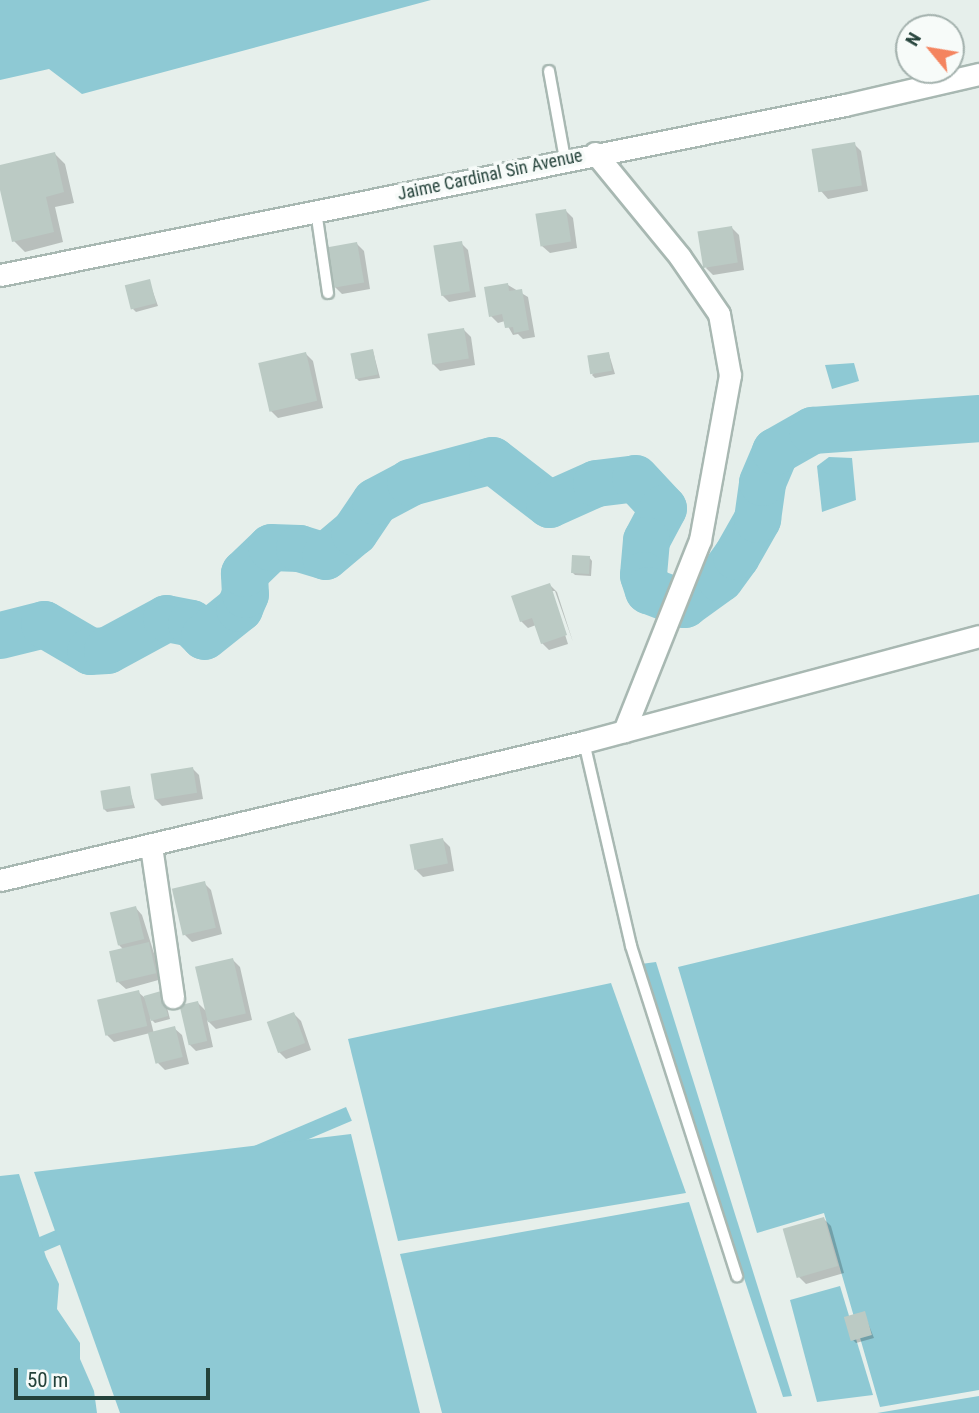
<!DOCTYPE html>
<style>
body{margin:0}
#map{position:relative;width:979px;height:1413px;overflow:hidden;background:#e6efeb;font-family:"Roboto Condensed",sans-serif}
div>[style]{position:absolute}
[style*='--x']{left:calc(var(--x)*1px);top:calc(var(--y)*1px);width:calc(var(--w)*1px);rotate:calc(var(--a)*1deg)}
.water>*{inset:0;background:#8ec9d4;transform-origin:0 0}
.shadow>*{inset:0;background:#0003}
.river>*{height:47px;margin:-23.5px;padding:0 23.5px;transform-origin:23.5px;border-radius:23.5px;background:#8ec9d4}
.building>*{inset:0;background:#bbcac4;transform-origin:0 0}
.roads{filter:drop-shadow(2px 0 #a8b8b2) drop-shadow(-2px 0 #a8b8b2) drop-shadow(0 2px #a8b8b2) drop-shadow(0 -2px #a8b8b2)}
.service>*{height:10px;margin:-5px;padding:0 5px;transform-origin:5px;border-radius:5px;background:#fff}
.minor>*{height:21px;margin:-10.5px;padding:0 10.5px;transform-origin:10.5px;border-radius:10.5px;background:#fff}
.secondary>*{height:21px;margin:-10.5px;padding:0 10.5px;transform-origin:10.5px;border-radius:10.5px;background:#fff}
span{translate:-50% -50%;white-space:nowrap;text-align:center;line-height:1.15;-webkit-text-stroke:7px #f7fbf9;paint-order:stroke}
.street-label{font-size:18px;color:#24423a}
.north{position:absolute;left:895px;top:14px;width:70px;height:70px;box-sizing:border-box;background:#f7fbf9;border:2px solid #a3b1ad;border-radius:50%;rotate:300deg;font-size:19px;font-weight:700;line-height:28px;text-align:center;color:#24423a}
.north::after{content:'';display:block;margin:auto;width:24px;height:32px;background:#f4845f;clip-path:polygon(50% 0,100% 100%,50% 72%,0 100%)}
.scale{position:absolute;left:14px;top:1368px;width:196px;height:32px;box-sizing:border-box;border:4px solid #24423a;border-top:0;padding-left:9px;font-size:21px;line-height:24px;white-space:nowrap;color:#24423a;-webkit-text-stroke:5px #f7fbf9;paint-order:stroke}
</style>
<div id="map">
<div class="water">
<div style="clip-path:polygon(0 0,431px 0,82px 94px,49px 69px,0 80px)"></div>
<div style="clip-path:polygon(854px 363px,859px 381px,832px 389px,825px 365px)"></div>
<div style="clip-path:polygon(829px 457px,852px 458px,856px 500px,822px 512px,817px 466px)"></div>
<div style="clip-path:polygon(979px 894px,979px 1390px,880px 1407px,824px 1213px,757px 1233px,678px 967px)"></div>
<div style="clip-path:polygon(656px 962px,792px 1396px,783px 1397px,641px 964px)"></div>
<div style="clip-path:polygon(611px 983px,686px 1193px,398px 1241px,348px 1039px)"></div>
<div style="left:346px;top:1107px;width:15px;height:349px;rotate:67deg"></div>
<div style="clip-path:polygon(351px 1134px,420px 1413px,120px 1413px,34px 1172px)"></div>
<div style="clip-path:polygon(19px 1174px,46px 1257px,59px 1284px,57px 1309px,80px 1343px,80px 1359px,94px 1391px,97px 1413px,0 1413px,0 1176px)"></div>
<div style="clip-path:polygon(689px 1202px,757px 1413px,442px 1413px,400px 1254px)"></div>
<div style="clip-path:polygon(840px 1286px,873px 1395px,817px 1402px,790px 1300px)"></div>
<div style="clip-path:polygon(979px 1396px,979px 1413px,877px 1413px)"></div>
</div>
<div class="shadow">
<div style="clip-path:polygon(854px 144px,861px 151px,868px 191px,828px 199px,821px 191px)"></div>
<div style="clip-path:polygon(54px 153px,65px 164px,74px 203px,55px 207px,63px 242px,25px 252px,14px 241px,0 183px,0 167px)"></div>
<div style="clip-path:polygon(566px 211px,573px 218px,577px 248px,550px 253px,542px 246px)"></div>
<div style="clip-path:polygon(732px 228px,739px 235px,744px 270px,713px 275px,706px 268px)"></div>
<div style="clip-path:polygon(461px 243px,468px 250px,476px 297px,449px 302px,442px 295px)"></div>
<div style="clip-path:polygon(357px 244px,364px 251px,370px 289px,342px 294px,335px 287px)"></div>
<div style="clip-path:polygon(149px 281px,158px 306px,136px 312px,133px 309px)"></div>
<div style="clip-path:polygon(508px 285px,528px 297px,535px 337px,523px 339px,518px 334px,513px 335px,505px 321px,498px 323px,491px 316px)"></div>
<div style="clip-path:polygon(464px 330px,471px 337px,475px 365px,440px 371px,433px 364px)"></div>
<div style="clip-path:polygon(373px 351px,380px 378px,359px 381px,356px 378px)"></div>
<div style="clip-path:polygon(306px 354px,313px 361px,323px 408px,278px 418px,271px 411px)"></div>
<div style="clip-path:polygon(609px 354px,615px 374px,595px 378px,592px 375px)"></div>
<div style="clip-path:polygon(589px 557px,592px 561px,591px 576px,575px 575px,572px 572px)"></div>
<div style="clip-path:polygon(550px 585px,557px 592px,573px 642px,555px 591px,551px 591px,568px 644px,549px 650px,542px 643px,536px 625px,528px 628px,521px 621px)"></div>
<div style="clip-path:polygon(192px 768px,199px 775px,203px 799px,162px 806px,155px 799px)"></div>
<div style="clip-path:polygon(129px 788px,135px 808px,107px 812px,104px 809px)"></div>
<div style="clip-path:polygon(443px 840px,450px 847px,454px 871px,423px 877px,416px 870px)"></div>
<div style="clip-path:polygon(204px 883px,211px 890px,222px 934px,192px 942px,185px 935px)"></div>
<div style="clip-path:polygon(135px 907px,142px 915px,162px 979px,126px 989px,118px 982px,124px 950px,119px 945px)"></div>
<div style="clip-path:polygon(233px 960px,240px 967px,252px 1020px,216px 1029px,207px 1020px,213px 1047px,196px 1051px,189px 1044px,198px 1003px,207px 1012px)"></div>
<div style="clip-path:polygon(138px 992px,145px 998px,161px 993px,164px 996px,170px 1019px,155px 1023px,150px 1018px,154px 1034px,174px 1028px,182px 1035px,189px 1064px,165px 1070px,158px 1063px,150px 1033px,114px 1042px,107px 1035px)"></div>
<div style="clip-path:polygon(294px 1014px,301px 1021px,311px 1050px,286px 1059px,279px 1052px)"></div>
<div style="clip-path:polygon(824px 1219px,831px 1226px,844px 1273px,806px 1284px,799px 1277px)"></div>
<div style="clip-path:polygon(864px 1313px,874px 1338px,856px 1343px,853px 1340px)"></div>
</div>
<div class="river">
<div style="--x:0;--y:635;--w:45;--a:-14"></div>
<div style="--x:44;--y:624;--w:53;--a:30.4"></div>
<div style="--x:90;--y:651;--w:17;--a:-3"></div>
<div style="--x:107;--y:650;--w:67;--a:-28.5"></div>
<div style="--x:166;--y:618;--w:25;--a:11"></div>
<div style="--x:191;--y:623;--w:18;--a:45"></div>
<div style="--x:204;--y:636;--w:45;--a:-38.7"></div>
<div style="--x:239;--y:608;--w:15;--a:-67"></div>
<div style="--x:245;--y:594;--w:21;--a:-93"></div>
<div style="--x:244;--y:573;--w:37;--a:-44"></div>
<div style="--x:271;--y:547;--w:28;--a:2"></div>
<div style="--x:299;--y:548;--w:27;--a:17"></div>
<div style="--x:325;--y:556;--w:38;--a:-40"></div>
<div style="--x:354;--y:532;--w:37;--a:-56"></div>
<div style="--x:375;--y:501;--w:40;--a:-28"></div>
<div style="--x:410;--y:482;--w:85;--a:-15"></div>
<div style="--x:492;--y:460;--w:72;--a:37.7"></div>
<div style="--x:549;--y:504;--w:51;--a:-24.1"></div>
<div style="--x:596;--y:483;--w:39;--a:-7"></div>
<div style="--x:635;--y:478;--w:41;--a:47"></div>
<div style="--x:663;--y:508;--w:36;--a:118"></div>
<div style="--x:646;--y:540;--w:35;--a:95"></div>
<div style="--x:643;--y:575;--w:16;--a:72"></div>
<div style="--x:648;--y:590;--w:39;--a:21"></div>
<div style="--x:684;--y:604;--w:44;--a:-35.8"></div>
<div style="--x:720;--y:578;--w:27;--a:-54"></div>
<div style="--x:736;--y:556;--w:43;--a:-60.4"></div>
<div style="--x:757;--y:519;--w:37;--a:-82"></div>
<div style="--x:762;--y:482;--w:34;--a:-67"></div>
<div style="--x:775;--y:451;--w:43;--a:-29.6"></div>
<div style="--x:812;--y:430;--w:167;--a:-4.1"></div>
</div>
<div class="building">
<div style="left:855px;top:142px;width:44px;height:44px;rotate:81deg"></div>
<div style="clip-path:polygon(55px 152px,64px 192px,46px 197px,54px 232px,12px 242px,0 190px,0 165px)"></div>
<div style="left:566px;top:209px;width:33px;height:31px;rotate:81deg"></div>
<div style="left:732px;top:226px;width:37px;height:35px;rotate:81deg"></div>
<div style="left:462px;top:241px;width:51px;height:29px;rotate:81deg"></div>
<div style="left:357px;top:242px;width:41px;height:31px;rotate:80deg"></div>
<div style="left:150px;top:279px;width:25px;height:26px;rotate:76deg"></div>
<div style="clip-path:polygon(508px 283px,509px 291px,522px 289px,529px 330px,514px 333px,513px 327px,505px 328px,502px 314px,489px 317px,484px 287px)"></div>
<div style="left:464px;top:328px;width:31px;height:37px;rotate:81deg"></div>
<div style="left:373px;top:349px;width:26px;height:23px;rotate:79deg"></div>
<div style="left:306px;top:352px;width:50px;height:49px;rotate:77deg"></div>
<div style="left:609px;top:352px;width:19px;height:22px;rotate:81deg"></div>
<div style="left:572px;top:555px;width:18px;height:18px;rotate:3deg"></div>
<div style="clip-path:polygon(550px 583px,567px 635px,541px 644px,532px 618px,520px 622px,511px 596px)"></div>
<div style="left:193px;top:767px;width:26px;height:43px;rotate:81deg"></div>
<div style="left:130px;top:786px;width:19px;height:30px;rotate:81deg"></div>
<div style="left:443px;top:838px;width:26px;height:34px;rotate:79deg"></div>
<div style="left:205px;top:881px;width:48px;height:34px;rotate:77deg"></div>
<div style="left:136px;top:906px;width:34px;height:27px;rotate:76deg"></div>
<div style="left:149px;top:942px;width:32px;height:41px;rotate:77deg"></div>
<div style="left:233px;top:958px;width:57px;height:39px;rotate:77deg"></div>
<div style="left:139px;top:990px;width:37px;height:43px;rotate:77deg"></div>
<div style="left:161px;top:991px;width:26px;height:18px;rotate:74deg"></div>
<div style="left:198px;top:1001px;width:41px;height:19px;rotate:77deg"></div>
<div style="left:294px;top:1012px;width:33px;height:29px;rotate:70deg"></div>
<div style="left:175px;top:1026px;width:32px;height:28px;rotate:76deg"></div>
<div style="left:824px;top:1217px;width:51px;height:43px;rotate:74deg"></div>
<div style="left:865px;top:1311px;width:25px;height:22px;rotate:74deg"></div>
</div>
<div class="roads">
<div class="service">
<div style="--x:549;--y:71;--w:89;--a:79.7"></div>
<div style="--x:316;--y:211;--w:83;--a:81.7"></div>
<div style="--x:584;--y:742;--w:209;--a:77"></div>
<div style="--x:631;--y:946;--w:347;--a:72.2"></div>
</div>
<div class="minor">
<div style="--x:595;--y:153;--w:134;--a:50.7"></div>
<div style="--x:680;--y:257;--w:69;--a:55.6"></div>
<div style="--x:719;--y:314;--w:62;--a:79.8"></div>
<div style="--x:730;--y:375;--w:168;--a:100.3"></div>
<div style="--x:700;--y:540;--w:206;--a:111.7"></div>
<div style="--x:151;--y:846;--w:153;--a:81.7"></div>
<div style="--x:0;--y:880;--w:600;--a:-13.3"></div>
<div style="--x:584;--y:742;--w:409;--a:-15"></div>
</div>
<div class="secondary">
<div style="--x:0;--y:275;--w:862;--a:-11.38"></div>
<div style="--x:845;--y:105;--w:138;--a:-13"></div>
</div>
</div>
<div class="street-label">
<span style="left:490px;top:175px;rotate:-12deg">Jaime Cardinal Sin Avenue</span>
</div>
<div class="north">N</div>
<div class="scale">50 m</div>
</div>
